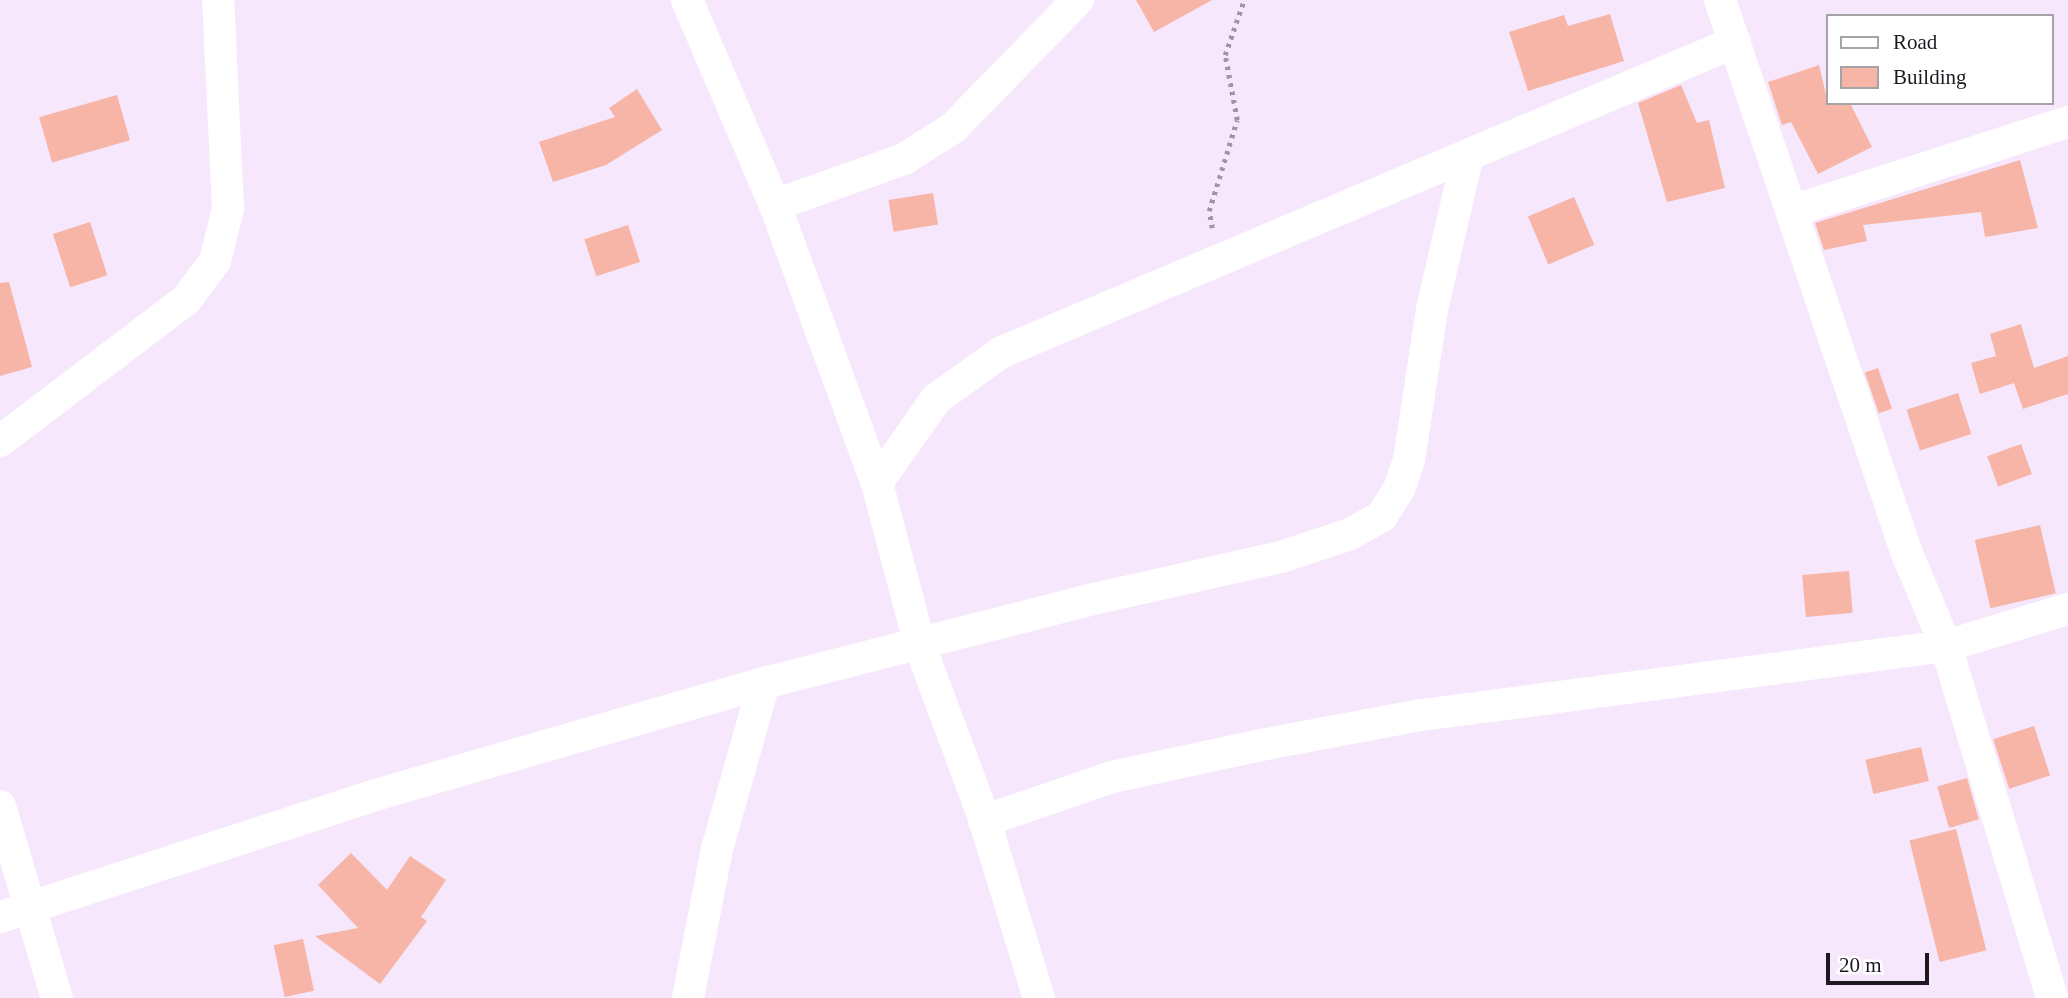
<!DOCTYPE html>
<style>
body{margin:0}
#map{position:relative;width:2068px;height:998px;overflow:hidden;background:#f6e7fd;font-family:"Times New Roman",serif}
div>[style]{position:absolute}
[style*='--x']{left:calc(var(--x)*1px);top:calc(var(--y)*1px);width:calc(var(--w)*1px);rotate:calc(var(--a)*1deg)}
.building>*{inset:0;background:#f6b5a6;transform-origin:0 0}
.path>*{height:4.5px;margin-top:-2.25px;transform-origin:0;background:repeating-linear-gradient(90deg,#a095a6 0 3.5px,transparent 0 8.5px)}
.street>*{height:32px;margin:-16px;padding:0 16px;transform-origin:16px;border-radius:16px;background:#fff}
span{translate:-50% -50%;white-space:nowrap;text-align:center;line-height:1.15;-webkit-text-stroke:5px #fff;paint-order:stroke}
.legend{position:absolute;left:1826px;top:14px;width:228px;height:91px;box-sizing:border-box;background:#fff;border:2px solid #a5a3a6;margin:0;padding:9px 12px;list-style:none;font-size:21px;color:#1e1821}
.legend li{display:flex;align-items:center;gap:14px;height:35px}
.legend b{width:35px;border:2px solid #a5a3a6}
.scale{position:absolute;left:1826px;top:953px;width:103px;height:32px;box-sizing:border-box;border:4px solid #1e1821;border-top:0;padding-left:9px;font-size:21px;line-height:24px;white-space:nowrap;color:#1e1821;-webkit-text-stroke:5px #fff;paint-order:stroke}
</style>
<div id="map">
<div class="building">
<div style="clip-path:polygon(1136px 0,1212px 0,1154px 32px)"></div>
<div style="clip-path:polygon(1610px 14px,1624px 61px,1528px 91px,1509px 32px,1564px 15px,1568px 26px)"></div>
<div style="clip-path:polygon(1819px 65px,1828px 103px,1850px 103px,1872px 147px,1818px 174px,1791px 122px,1782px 125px,1768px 82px)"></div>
<div style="clip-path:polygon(1681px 85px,1697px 123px,1709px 120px,1725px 188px,1667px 202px,1638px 103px)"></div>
<div style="clip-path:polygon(637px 89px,662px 130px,606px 165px,553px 182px,539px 142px,615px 117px,609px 108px)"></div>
<div style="left:117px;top:95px;width:47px;height:81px;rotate:74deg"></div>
<div style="clip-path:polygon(2020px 160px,2038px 228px,1985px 237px,1981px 212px,1863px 225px,1867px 241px,1824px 250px,1815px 223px)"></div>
<div style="left:933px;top:193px;width:32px;height:45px;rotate:81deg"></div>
<div style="left:1574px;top:197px;width:52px;height:50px;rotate:67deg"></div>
<div style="left:90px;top:222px;width:56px;height:39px;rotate:72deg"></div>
<div style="left:628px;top:225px;width:39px;height:46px;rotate:72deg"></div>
<div style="clip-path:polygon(9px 282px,32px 367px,0 376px,0 283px)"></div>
<div style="clip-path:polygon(2021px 324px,2034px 368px,2068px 356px,2068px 394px,2023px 409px,2014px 383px,1980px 394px,1971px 363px,1996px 356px,1990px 334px)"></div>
<div style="left:1878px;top:368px;width:43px;height:14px;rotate:71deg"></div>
<div style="left:1958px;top:393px;width:43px;height:54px;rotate:72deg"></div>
<div style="left:2021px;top:444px;width:32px;height:36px;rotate:70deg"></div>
<div style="left:2040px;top:525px;width:70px;height:67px;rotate:77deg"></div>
<div style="left:1849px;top:571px;width:42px;height:47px;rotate:85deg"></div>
<div style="left:2034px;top:726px;width:52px;height:43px;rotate:72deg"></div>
<div style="left:1921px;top:747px;width:35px;height:57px;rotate:77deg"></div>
<div style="left:1967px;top:778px;width:43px;height:31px;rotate:74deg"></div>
<div style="left:1956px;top:829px;width:125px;height:48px;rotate:76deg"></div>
<div style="clip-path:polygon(351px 853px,387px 890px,410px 856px,446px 880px,421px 917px,427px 921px,380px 984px,315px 936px,358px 928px,318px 885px)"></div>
<div style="left:303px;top:939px;width:53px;height:30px;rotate:78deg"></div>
</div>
<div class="path">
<div style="--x:1212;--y:228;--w:17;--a:-100"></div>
<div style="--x:1209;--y:211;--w:95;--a:-72.9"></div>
<div style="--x:1237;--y:120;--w:66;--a:-100.5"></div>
<div style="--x:1225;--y:55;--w:58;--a:-70.9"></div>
</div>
<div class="street">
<div style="--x:687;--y:0;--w:223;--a:66.8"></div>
<div style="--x:775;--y:205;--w:296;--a:69.9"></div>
<div style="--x:877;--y:483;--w:169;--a:75.2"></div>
<div style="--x:920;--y:646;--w:180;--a:69.6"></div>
<div style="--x:983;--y:815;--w:191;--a:73"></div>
<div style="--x:1720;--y:0;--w:582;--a:71.35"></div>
<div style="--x:1906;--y:551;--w:103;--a:67.2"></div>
<div style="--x:1946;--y:646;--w:368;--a:73.2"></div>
<div style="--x:775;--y:205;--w:137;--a:-19.6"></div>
<div style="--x:904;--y:159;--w:58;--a:-32.3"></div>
<div style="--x:953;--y:128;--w:179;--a:-45.7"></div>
<div style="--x:1792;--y:211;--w:290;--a:-17.9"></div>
<div style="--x:0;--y:441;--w:233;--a:-37.2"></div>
<div style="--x:186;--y:300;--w:49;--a:-53.4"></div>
<div style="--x:215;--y:261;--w:54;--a:-76"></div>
<div style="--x:228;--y:209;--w:209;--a:-92.7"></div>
<div style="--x:877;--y:483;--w:103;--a:-54.9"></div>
<div style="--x:936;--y:399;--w:81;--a:-35.5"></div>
<div style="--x:1002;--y:352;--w:796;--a:-22.92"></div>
<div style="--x:0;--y:806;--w:200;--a:73.5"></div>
<div style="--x:984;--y:821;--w:135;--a:-19"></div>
<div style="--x:1112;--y:777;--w:152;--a:-12.1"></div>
<div style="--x:1261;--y:745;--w:164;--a:-10.6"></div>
<div style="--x:1422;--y:715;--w:529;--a:-7.5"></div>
<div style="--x:1946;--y:646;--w:127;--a:-16.9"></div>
<div style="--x:0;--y:917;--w:391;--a:-18"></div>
<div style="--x:372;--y:796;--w:408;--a:-16.1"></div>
<div style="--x:764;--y:683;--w:341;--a:-14.3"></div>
<div style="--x:1094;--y:599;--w:192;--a:-12.7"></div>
<div style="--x:1281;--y:557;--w:73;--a:-18.4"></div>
<div style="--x:1350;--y:534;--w:37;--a:-29"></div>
<div style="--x:1382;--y:516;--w:32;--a:-58"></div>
<div style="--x:1399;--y:489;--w:31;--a:-71"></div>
<div style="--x:1409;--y:460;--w:153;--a:-81.3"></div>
<div style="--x:1432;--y:309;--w:155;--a:-76.9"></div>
<div style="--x:688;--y:998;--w:152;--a:-79"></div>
<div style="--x:717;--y:849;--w:173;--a:-74.2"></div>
</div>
<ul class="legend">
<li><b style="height:9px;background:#fff"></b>Road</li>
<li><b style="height:19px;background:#f6b5a6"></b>Building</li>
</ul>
<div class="scale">20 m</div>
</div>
